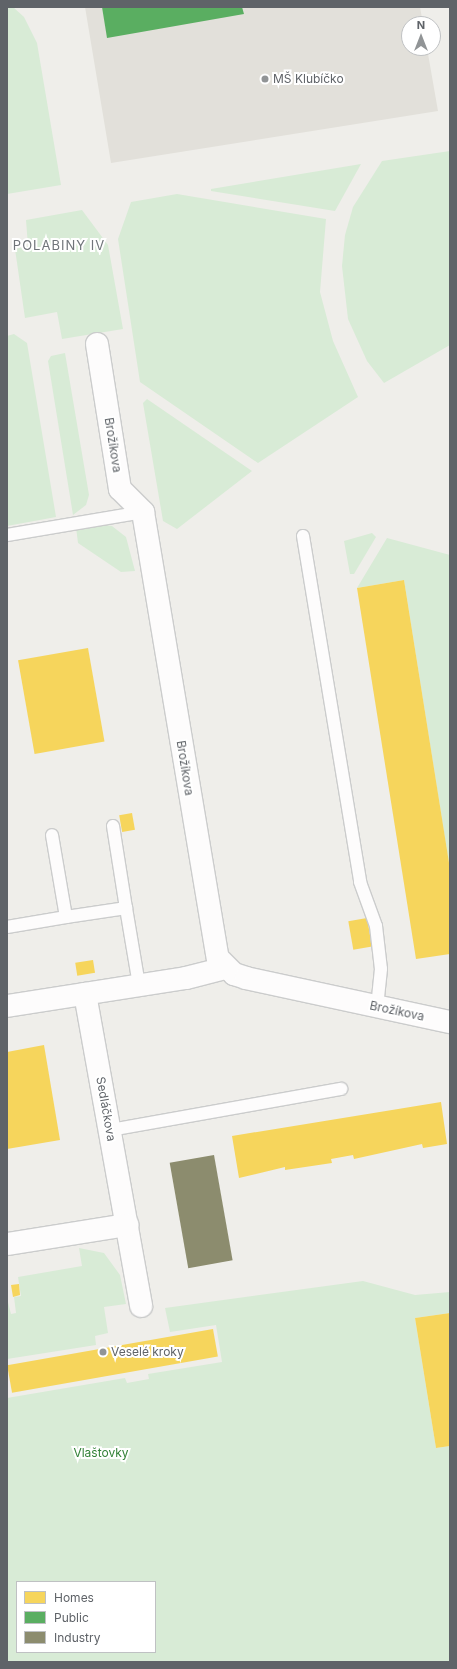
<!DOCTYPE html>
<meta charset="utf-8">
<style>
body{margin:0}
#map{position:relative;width:457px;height:1669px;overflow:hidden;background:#efeeea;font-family:Inter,sans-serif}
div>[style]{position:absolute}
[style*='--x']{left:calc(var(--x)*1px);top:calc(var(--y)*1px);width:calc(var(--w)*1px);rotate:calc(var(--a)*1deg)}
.education>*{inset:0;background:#e2e0da}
.green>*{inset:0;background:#d8ebd6}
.homes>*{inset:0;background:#f6d55c;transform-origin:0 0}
.public>*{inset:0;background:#5aae61}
.industry>*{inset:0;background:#8c8c6e;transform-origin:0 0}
.roads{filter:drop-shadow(1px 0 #cbcccc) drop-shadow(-1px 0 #cbcccc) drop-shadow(0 1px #cbcccc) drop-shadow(0 -1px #cbcccc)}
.service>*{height:12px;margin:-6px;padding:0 6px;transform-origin:6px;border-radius:6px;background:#fdfcfc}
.minor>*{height:22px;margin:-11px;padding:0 11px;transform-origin:11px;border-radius:11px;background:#fdfcfc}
.dots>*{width:11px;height:11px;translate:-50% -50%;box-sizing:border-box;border:2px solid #fff;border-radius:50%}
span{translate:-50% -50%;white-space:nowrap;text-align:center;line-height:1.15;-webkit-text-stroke:4px #fff;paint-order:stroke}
.poi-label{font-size:12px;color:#5f6368}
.left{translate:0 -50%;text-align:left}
.street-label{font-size:12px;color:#5f6368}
.park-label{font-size:12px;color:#348238}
.neighbourhood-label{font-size:13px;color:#70757a;letter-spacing:1px}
.frame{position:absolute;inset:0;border:8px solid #5f6368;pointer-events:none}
.legend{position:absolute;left:16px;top:1581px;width:140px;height:72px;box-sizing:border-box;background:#fff;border:1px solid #bfc1c3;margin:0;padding:5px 7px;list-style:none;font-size:12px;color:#5f6368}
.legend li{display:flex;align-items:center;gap:8px;height:20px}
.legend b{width:20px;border:1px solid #bfc1c3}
.north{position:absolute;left:401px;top:16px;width:40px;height:40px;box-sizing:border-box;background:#fff;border:1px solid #bfc1c3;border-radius:50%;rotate:0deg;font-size:11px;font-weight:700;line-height:16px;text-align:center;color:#5f6368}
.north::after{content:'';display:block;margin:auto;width:14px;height:18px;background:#919496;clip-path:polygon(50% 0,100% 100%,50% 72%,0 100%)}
</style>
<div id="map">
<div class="education">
<div style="clip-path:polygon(85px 7px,420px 7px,423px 24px,409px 24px,409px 48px,427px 48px,438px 111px,111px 163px)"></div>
</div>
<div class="green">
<div style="clip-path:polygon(7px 7px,13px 7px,24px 17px,37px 43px,61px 185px,7px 194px)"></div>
<div style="clip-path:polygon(450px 151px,450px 345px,384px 383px,367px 361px,348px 319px,342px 266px,345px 235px,353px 207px,382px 161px)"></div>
<div style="clip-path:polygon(361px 164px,335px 211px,211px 191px,211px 189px)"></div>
<div style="clip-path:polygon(177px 194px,326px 219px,320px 292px,333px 341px,358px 397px,258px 463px,140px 382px,118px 239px,131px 202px)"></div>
<div style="clip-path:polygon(82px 210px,108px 245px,123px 329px,62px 339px,57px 312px,25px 318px,15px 249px,28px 246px,26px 220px)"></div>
<div style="clip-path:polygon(14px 334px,27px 343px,56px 517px,7px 526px,7px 336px)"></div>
<div style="clip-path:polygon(65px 353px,89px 495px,86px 505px,73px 515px,48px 361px,51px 356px)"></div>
<div style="clip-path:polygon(147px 399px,252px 471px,177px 529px,163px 521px,143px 403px)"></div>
<div style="clip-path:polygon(100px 524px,112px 526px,126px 537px,135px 571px,121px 572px,78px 543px,76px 527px)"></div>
<div style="clip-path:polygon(372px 533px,376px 537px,354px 574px,350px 574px,344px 541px)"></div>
<div style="clip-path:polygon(387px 538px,450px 555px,450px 870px,404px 580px,357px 588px)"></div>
<div style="clip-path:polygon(79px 1248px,104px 1253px,120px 1275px,126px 1304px,104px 1307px,108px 1333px,95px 1336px,96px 1345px,7px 1359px,7px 1298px,11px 1314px,16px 1313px,14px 1297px,21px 1296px,18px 1277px,82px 1266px)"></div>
<div style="clip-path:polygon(evenodd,363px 1281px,415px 1295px,450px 1292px,450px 1313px,415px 1318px,436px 1448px,450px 1446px,450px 1662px,7px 1662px,7px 1398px,125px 1378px,127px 1383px,149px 1379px,148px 1374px,222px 1362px,216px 1325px,170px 1332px,165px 1308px,363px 1281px,17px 1582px,155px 1582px,155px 1652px,17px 1652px,17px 1582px)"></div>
</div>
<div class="homes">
<div style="clip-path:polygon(404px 580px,450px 869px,450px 954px,416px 959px,357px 588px)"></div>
<div style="left:88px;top:648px;width:95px;height:71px;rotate:80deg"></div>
<div style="left:132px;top:813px;width:17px;height:13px;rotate:80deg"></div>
<div style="left:367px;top:918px;width:29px;height:19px;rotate:80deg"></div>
<div style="left:93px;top:960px;width:13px;height:18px;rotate:81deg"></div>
<div style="clip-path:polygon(44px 1045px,60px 1140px,7px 1149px,7px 1052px)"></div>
<div style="clip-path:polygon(441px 1102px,447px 1144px,423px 1148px,422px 1144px,354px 1159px,353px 1155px,331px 1159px,332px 1163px,285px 1170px,285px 1167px,239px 1178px,232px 1136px)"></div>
<div style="clip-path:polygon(19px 1284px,20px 1295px,13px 1297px,11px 1285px)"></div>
<div style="clip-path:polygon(450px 1313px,450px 1446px,436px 1448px,415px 1318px)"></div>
<div style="left:213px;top:1329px;width:28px;height:209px;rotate:80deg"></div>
</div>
<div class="public">
<div style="clip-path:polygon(102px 7px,242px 7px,244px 14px,107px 38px)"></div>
</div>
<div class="industry">
<div style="left:214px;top:1155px;width:107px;height:45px;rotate:80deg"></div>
</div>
<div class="roads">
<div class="service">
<div style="--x:7;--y:535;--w:138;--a:-9.6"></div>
<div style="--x:303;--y:536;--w:351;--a:80.6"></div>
<div style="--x:360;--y:882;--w:47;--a:70"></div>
<div style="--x:376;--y:926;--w:43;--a:83.4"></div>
<div style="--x:381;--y:969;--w:37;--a:96"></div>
<div style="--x:113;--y:826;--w:83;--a:81"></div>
<div style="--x:66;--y:917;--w:61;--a:-8.5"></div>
<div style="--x:126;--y:908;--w:78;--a:80.4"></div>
<div style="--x:7;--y:927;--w:60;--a:-9.6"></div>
<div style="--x:66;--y:917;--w:83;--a:-99.7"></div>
<div style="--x:110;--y:1130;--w:235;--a:-10.1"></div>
</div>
<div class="minor">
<div style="--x:97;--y:344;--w:147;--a:81"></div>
<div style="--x:120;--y:489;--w:33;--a:45"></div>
<div style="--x:143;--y:512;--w:452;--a:80.5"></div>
<div style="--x:218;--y:958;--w:23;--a:45"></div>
<div style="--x:234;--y:974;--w:13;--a:18"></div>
<div style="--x:246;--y:978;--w:209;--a:12.2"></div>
<div style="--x:85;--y:994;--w:317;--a:79.8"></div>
<div style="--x:7;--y:1006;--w:181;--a:-8.9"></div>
<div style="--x:186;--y:978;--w:40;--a:-14.4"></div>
<div style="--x:8;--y:1244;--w:121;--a:-9.1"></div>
</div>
</div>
<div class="dots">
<div style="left:265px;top:79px;background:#919496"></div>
<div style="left:103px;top:1352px;background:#919496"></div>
</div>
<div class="poi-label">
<span class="left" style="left:273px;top:79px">MŠ Klubíčko</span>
<span class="left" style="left:111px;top:1352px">Veselé kroky</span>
</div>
<div class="street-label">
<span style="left:113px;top:445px;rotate:81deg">Brožíkova</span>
<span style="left:185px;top:768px;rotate:81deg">Brožíkova</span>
<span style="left:397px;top:1011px;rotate:12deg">Brožíkova</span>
<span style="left:106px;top:1109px;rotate:80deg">Sedláčkova</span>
</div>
<div class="park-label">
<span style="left:101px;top:1453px">Vlaštovky</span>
</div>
<div class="neighbourhood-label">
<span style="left:59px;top:245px">POLABINY IV</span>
</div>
<div class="frame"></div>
<ul class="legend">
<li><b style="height:11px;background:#f6d55c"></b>Homes</li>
<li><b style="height:11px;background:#5aae61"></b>Public</li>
<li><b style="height:11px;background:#8c8c6e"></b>Industry</li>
</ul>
<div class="north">N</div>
</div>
